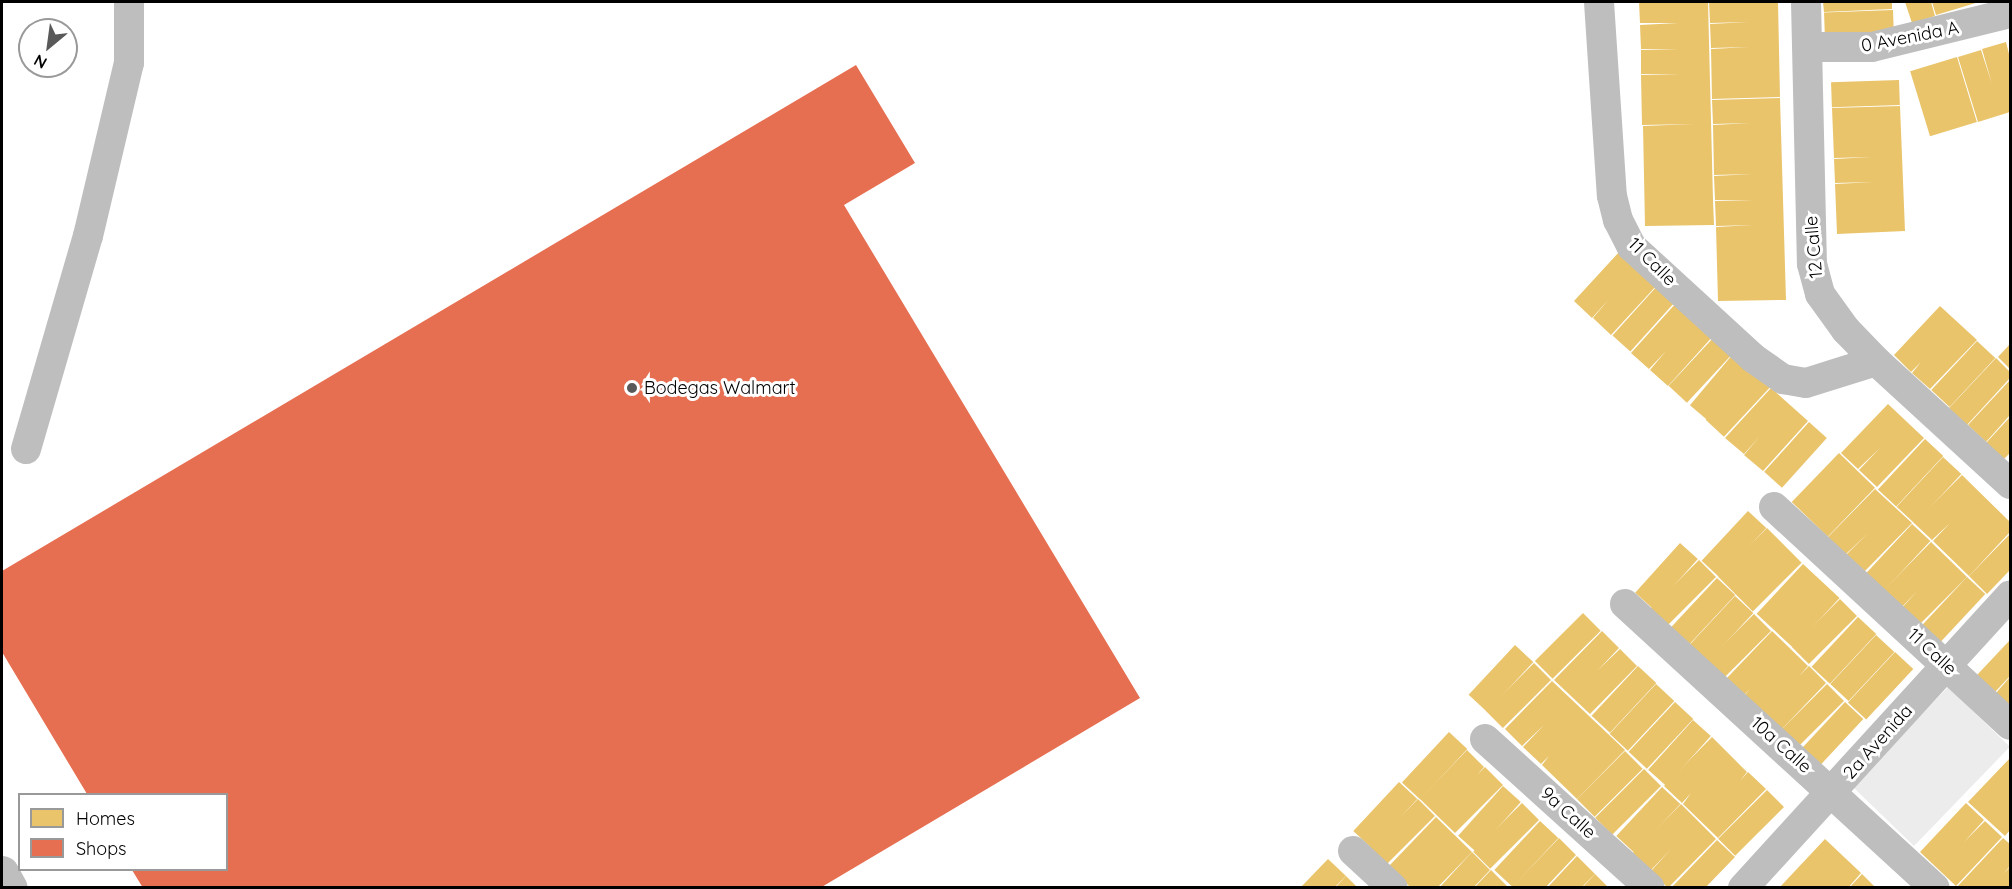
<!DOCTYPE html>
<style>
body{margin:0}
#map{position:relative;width:2012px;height:889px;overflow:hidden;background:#fff;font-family:Quicksand,sans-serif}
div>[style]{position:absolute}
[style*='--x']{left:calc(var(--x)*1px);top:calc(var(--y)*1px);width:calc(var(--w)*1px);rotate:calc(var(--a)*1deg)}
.green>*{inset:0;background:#ececec;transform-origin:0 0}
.homes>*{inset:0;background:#e9c46a;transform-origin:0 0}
.shops>*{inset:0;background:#e76f51}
.minor>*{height:30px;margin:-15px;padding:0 15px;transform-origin:15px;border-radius:15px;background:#bebebe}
.major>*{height:33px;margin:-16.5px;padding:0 16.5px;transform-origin:16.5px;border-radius:16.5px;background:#bebebe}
.dots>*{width:16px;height:16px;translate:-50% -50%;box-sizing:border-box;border:3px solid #fff;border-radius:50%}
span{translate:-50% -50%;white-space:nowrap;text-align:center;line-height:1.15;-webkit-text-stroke:6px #fff;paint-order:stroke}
.street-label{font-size:18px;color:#000}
.poi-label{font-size:18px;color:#000}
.left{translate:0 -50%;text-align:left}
.frame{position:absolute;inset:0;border:3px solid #000;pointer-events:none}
.legend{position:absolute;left:18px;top:793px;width:210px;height:78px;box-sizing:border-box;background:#fff;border:2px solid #999;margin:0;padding:8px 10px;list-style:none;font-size:18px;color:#000}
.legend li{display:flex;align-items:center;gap:12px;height:30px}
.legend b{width:30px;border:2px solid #999}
.north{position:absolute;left:18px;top:18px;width:60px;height:60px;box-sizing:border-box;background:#fff;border:2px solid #999;border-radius:50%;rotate:209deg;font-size:16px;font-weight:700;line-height:24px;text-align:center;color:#000}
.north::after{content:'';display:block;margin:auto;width:21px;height:27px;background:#595959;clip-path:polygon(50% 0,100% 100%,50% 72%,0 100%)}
</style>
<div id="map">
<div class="green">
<div style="left:1948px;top:687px;width:86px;height:138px;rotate:44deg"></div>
</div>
<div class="homes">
<div style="clip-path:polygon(1639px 2px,1708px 2px,1713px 200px,1702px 201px,1713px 200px,1714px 225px,1645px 226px,1643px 126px,1694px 124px,1642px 125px,1641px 75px,1680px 74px,1641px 74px,1641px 50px,1679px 49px,1641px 49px,1640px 25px,1678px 23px,1640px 23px)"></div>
<div style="clip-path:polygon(1709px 2px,1778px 2px,1780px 97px,1712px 99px,1711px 49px,1749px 47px,1711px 48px,1710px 24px,1749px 22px,1710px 23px)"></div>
<div style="clip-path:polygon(1823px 2px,1892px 2px,1892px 9px,1824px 12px)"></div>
<div style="clip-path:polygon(1905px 2px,1931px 2px,1935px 16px,1912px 23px)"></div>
<div style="clip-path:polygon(1932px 2px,1979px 2px,1936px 15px)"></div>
<div style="left:1893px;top:10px;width:25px;height:69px;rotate:88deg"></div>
<div style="clip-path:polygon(2006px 42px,2010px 58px,2010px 112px,1978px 122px,1958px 57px,1981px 50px,1992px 84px,1982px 49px)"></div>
<div style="left:1957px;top:57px;width:68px;height:49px;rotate:73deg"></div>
<div style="left:1899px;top:80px;width:25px;height:68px;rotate:88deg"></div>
<div style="clip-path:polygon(1780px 98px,1786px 300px,1718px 301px,1716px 227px,1754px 225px,1716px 226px,1715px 201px,1754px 200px,1715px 200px,1714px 176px,1753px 174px,1714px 175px,1713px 125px,1751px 123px,1713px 124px,1712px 100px)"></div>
<div style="clip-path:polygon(1900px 106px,1905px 231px,1837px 234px,1835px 184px,1874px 182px,1835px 183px,1834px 159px,1872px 157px,1834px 158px,1832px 108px)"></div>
<div style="clip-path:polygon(1620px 251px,1657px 285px,1611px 335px,1593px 318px,1609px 299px,1592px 318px,1574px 301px)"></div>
<div style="left:1658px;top:285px;width:24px;height:68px;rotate:42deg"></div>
<div style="clip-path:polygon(1677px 302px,1714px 335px,1668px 386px,1650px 370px,1666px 351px,1649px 369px,1631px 353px)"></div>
<div style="clip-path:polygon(1940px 306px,1977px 340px,1930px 389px,1912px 373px,1921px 362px,1911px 372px,1894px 355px)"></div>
<div style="left:1715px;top:336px;width:25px;height:68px;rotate:43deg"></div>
<div style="left:1977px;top:341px;width:25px;height:67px;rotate:43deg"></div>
<div style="clip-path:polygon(2010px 344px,2010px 369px,1998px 357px)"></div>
<div style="left:1733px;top:354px;width:25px;height:67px;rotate:40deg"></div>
<div style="clip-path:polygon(1996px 358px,2010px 372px,2010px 378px,1967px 425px,1949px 408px)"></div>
<div style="left:1752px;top:370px;width:25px;height:68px;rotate:43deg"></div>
<div style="clip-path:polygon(2010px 380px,2010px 415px,1986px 442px,1968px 425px)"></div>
<div style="clip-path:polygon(1771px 388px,1808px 421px,1763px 471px,1744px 455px,1760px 436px,1744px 454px,1725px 438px)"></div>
<div style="clip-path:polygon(1888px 404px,1924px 438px,1877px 487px,1859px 470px,1880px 448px,1858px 469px,1841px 453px)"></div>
<div style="clip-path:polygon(2010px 417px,2010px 453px,2004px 459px,1986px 443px)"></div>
<div style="left:1809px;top:422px;width:24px;height:67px;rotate:42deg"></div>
<div style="left:1925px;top:439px;width:25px;height:69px;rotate:43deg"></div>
<div style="left:1839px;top:453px;width:50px;height:68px;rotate:44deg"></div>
<div style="left:1943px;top:457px;width:25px;height:68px;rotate:43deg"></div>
<div style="clip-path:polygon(1962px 475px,2010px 522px,2010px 532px,1969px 576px,1933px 541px,1950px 523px,1932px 540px,1914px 523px)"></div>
<div style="clip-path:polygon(1875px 489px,1912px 523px,1864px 572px,1846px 555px,1868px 533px,1846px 554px,1828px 537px)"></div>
<div style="left:1748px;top:511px;width:25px;height:68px;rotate:43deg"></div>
<div style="left:1912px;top:524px;width:25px;height:68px;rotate:43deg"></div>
<div style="left:1767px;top:528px;width:49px;height:69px;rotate:45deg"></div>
<div style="clip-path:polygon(2010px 534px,2010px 570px,1987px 594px,1969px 576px)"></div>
<div style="clip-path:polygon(1931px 542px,1967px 577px,1919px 625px,1901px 609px,1918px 590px,1901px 608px,1883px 591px)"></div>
<div style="left:1680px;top:543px;width:24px;height:67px;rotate:42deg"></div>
<div style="left:1699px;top:560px;width:24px;height:69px;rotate:45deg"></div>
<div style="left:1803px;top:564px;width:50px;height:68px;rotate:43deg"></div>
<div style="left:1967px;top:577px;width:25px;height:68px;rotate:43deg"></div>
<div style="left:1717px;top:578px;width:25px;height:68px;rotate:43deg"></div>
<div style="left:1735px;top:596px;width:25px;height:68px;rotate:43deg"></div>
<div style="left:1840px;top:599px;width:24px;height:68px;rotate:45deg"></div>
<div style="left:1583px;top:613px;width:25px;height:68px;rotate:45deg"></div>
<div style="left:1754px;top:614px;width:24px;height:68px;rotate:45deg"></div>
<div style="left:1858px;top:617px;width:25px;height:68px;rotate:43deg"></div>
<div style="clip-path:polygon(1602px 631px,1619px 648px,1598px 670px,1620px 649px,1637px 666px,1590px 714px,1554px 680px)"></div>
<div style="clip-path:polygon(1772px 631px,1808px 666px,1799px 676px,1809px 666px,1826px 683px,1779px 732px,1743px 697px,1750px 689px,1742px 697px,1725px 680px)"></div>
<div style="left:1876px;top:635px;width:25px;height:67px;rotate:43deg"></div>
<div style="clip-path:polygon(2010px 640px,2010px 676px,1995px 692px,1977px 675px)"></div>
<div style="left:1515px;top:645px;width:25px;height:68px;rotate:43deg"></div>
<div style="left:1895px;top:652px;width:25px;height:69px;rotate:43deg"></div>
<div style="left:1534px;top:663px;width:24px;height:68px;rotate:45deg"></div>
<div style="left:1638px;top:666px;width:25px;height:68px;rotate:43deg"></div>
<div style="clip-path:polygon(2010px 677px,2010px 706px,1996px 693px)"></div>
<div style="clip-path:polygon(1552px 681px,1625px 750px,1577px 799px,1542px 765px,1549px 756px,1541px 764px,1523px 747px,1544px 725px,1522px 746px,1505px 729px)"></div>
<div style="left:1656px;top:684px;width:25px;height:68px;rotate:43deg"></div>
<div style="left:1827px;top:684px;width:24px;height:69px;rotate:45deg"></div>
<div style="left:1675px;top:702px;width:25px;height:68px;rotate:43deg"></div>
<div style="left:1845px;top:702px;width:25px;height:67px;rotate:43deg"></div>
<div style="left:1693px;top:720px;width:24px;height:67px;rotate:42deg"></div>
<div style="left:1449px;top:732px;width:25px;height:69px;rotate:43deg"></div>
<div style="clip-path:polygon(1712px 737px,1747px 772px,1740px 781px,1748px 772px,1766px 789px,1718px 838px,1683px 804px,1691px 793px,1682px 803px,1664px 786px)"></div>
<div style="clip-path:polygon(1467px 750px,1484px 767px,1477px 775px,1485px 767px,1503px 785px,1455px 833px,1420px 799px)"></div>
<div style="left:1625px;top:751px;width:25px;height:68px;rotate:45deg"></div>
<div style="clip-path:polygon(2010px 758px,2010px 830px,2005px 836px,1968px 802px)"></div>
<div style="left:1644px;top:769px;width:24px;height:69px;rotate:45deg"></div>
<div style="left:1399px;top:782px;width:25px;height:67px;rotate:43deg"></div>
<div style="left:1503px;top:786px;width:24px;height:67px;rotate:42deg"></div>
<div style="left:1662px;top:787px;width:25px;height:67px;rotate:43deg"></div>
<div style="left:1767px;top:790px;width:24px;height:69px;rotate:45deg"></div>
<div style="left:1418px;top:799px;width:24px;height:69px;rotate:45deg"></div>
<div style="left:1522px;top:803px;width:24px;height:69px;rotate:45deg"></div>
<div style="clip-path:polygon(1966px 803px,1984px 820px,1964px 842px,1985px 821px,2002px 837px,1956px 886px,1920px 852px)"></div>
<div style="clip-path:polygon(1681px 804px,1716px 839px,1668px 888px,1651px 871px,1672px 848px,1651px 870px,1633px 853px)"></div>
<div style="clip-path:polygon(1436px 817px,1472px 852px,1437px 888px,1411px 888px,1389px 866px)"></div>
<div style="left:1540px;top:821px;width:25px;height:67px;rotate:43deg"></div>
<div style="clip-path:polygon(1559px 838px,1576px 855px,1545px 888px,1511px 888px)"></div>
<div style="clip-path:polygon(2003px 838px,2010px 844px,2010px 866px,2004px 873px,2010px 867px,2010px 888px,1956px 888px)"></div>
<div style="clip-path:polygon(1825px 839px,1861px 873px,1848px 888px,1779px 888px)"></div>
<div style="clip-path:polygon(1717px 840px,1735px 857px,1705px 888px,1671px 888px)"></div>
<div style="clip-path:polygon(1472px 852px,1490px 870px,1473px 888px,1439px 888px)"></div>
<div style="clip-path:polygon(1577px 856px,1595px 874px,1581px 888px,1547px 888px)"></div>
<div style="clip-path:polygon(1328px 859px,1346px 876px,1334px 888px,1300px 888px)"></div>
<div style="clip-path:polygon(1491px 870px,1509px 888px,1474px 888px)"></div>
<div style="clip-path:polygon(1595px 874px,1609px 888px,1582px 888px)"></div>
<div style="clip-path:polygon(1862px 874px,1876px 888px,1849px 888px)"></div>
<div style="clip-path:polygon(1346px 876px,1358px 888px,1335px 888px)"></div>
</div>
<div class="shops">
<div style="clip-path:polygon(856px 65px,915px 163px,844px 205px,1140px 698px,820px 888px,143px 888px,132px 870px,226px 870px,226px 794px,87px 794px,2px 652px,2px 571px)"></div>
</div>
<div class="minor">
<div style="--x:1599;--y:2;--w:194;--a:86.2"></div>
<div style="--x:1612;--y:196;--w:25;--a:76"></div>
<div style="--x:1618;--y:220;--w:30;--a:63"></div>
<div style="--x:1632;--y:247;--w:164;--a:42.5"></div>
<div style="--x:1753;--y:358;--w:37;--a:35"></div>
<div style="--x:1783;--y:379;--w:23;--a:10"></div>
<div style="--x:1806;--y:383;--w:73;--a:-17.4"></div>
<div style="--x:1806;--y:2;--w:262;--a:88.7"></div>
<div style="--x:1812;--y:264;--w:31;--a:75"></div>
<div style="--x:1820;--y:294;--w:44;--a:54.2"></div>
<div style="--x:1846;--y:330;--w:43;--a:45.9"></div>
<div style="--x:1876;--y:361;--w:182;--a:42.5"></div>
<div style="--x:1808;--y:47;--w:64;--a:0"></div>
<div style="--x:1872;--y:47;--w:142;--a:-13.8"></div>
<div style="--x:26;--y:449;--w:222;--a:-73.8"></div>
<div style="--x:88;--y:236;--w:178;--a:-76.7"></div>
<div style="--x:129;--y:63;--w:61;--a:-90"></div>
<div style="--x:1774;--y:507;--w:321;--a:42.7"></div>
<div style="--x:1625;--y:604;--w:420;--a:42.5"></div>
<div style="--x:1485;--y:739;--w:222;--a:42.1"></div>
<div style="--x:1353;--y:851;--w:54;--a:42.8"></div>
<div style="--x:1743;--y:888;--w:396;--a:-47.6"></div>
</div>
<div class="major">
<div style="--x:2;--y:872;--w:18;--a:61"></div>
</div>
<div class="dots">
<div style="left:632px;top:388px;background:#595959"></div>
</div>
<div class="street-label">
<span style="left:1910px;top:37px;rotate:-11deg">0 Avenida A</span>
<span style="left:1814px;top:247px;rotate:-95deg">12 Calle</span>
<span style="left:1652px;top:262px;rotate:45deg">11 Calle</span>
<span style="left:1932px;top:652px;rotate:43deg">11 Calle</span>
<span style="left:1878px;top:742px;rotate:-48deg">2a Avenida</span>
<span style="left:1781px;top:745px;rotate:42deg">10a Calle</span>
<span style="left:1568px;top:813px;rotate:42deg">9a Calle</span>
</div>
<div class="poi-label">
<span class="left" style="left:644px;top:388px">Bodegas Walmart</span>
</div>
<div class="frame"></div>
<ul class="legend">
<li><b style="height:16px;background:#e9c46a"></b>Homes</li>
<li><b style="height:16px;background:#e76f51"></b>Shops</li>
</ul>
<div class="north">N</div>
</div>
